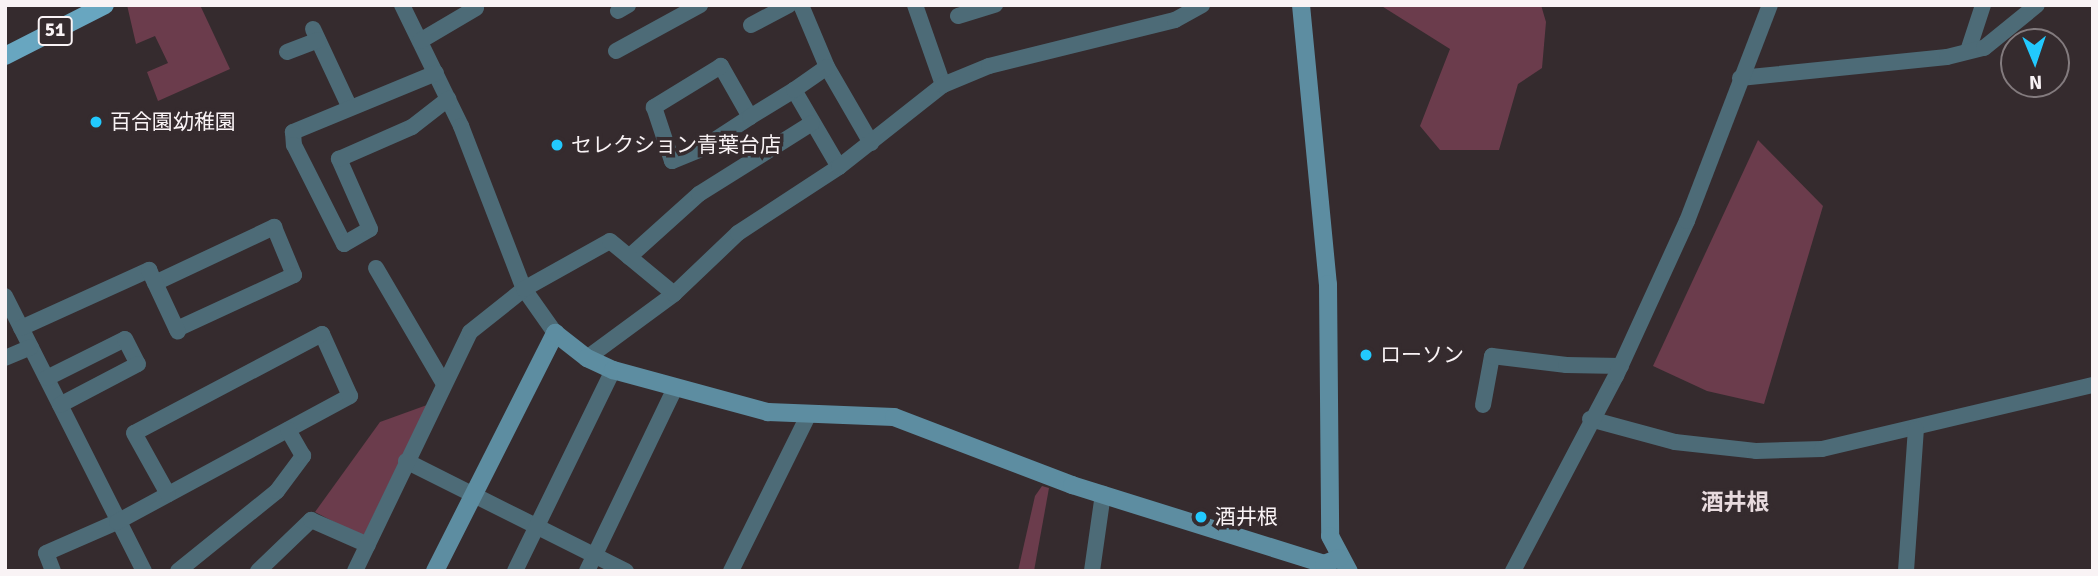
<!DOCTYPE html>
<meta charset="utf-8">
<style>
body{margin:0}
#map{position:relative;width:2098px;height:576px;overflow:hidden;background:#352b2e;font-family:Signika,"Noto Sans JP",sans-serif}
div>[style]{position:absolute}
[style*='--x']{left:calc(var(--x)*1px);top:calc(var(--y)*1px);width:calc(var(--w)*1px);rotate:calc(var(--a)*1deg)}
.green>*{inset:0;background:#6b3c4c}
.street>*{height:16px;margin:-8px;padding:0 8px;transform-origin:8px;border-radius:8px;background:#4d6b77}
.secondary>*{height:18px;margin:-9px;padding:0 9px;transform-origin:9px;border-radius:9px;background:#5d8da1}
.primary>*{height:18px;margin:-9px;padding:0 9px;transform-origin:9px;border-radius:9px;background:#68a6c0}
.dots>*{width:19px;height:19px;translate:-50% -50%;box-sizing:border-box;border:4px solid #352b2e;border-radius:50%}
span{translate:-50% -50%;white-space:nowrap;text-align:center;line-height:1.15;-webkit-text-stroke:7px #352b2e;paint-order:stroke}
.shield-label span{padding:2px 5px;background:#352b2e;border:2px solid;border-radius:5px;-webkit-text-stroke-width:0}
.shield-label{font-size:19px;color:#f9f3f5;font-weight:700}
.poi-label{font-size:21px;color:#f9f3f5}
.left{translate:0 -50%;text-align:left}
.neighbourhood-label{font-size:23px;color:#e8dbde;font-weight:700}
.frame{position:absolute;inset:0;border:7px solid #f9f3f5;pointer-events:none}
.north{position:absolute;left:2000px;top:28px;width:70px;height:70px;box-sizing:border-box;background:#352b2e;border:2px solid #837b7e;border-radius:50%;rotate:178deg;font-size:19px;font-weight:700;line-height:28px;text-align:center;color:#f9f3f5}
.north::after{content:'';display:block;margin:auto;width:24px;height:32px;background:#22c9fe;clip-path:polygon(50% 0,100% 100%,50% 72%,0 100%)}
</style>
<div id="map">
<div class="green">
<div style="clip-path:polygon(127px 5px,200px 5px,230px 69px,158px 101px,147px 72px,168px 63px,155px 36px,136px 44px)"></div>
<div style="clip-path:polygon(1380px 5px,1541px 5px,1546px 22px,1542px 68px,1518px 84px,1499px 150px,1440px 150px,1420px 126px,1450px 49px)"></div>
<div style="clip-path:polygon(1758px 140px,1823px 206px,1764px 404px,1707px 391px,1653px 366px)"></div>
<div style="clip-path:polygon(427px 405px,363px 537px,315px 512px,380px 422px)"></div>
<div style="clip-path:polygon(1042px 486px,1049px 488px,1034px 571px,1018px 571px,1035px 496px)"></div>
</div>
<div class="street">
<div style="--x:402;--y:5;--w:135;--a:64"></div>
<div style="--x:461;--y:126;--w:175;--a:68.9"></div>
<div style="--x:524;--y:289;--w:54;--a:54.8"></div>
<div style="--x:801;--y:5;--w:67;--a:67.2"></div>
<div style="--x:827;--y:67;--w:88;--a:59.9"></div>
<div style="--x:915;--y:5;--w:85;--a:70.7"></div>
<div style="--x:618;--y:11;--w:12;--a:-31"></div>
<div style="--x:958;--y:16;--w:39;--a:-17"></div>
<div style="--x:751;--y:25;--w:43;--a:-27.8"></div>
<div style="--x:313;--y:29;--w:87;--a:64.9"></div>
<div style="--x:420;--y:41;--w:65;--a:-30.5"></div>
<div style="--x:616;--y:51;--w:96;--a:-28.7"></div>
<div style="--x:1968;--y:51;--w:48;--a:-71.9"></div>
<div style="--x:287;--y:52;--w:33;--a:-21"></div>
<div style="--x:436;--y:73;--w:155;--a:157.6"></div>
<div style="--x:293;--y:132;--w:13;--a:86"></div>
<div style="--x:294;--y:145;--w:111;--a:63.2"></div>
<div style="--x:344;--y:244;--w:30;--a:-30"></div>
<div style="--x:370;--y:229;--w:77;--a:-113.9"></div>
<div style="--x:339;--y:159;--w:80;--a:-23.7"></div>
<div style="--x:412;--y:127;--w:46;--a:-37.9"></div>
<div style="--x:1740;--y:78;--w:208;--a:-5.8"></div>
<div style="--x:1947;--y:57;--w:38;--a:-14"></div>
<div style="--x:1984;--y:48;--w:68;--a:-39.1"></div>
<div style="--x:794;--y:90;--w:89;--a:59.7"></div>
<div style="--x:750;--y:117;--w:59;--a:-119.6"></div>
<div style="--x:721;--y:66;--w:79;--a:148.5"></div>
<div style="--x:654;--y:107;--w:57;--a:71.6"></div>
<div style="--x:672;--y:161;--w:31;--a:-22"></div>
<div style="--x:701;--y:149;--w:59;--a:-33.1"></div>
<div style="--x:750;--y:117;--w:52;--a:-31.5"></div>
<div style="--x:794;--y:90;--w:40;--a:-34.9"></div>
<div style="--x:629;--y:257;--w:94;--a:-42"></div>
<div style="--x:699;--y:194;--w:133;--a:-32.1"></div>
<div style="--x:376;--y:268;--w:134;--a:59.6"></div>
<div style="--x:155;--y:283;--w:132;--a:-25.2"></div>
<div style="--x:274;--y:227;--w:52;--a:67.4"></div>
<div style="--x:294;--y:275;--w:129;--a:155.2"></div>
<div style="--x:5;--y:296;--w:308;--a:63.2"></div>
<div style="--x:21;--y:328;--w:141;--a:-24.4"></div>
<div style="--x:149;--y:270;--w:68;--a:64.9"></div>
<div style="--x:5;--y:358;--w:28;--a:-23"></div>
<div style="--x:587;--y:358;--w:108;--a:-36.3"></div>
<div style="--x:674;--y:294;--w:88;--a:-43.6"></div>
<div style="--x:738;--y:233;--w:121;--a:-33.2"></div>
<div style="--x:839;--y:167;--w:132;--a:-38.3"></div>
<div style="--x:943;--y:85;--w:50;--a:-22.4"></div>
<div style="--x:989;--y:66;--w:192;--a:-13.9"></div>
<div style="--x:1175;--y:20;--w:31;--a:-29"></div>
<div style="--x:47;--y:378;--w:87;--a:-26.6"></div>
<div style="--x:125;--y:339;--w:28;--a:63"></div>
<div style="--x:138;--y:364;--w:88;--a:152.3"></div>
<div style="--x:1483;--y:405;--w:50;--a:-79.6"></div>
<div style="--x:1492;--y:356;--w:75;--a:6.9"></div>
<div style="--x:1566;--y:365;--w:55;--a:1"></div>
<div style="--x:1590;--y:419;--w:88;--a:15.1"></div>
<div style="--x:1675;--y:442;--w:81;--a:6.3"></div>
<div style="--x:1756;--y:451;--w:66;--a:-1.7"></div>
<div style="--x:1822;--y:449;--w:278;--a:-13.3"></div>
<div style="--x:406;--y:461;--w:246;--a:26.6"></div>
<div style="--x:53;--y:571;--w:19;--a:-111"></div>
<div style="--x:46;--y:553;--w:77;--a:-23.6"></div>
<div style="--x:117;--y:522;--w:265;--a:-28.4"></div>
<div style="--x:350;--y:396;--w:68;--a:-114.3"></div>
<div style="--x:322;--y:334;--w:212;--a:152.2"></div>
<div style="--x:134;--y:433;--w:70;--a:60.9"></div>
<div style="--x:178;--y:571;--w:127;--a:-38.9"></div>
<div style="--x:277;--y:491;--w:44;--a:-53.4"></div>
<div style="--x:303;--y:456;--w:30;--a:-120"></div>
<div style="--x:258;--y:571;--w:74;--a:-43.9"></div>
<div style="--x:311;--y:520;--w:62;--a:23.7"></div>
<div style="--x:355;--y:571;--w:265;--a:-64.3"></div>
<div style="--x:470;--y:332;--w:69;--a:-38.5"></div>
<div style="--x:524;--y:289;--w:98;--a:-29.2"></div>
<div style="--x:610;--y:241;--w:83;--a:39.6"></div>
<div style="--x:515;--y:571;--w:224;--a:-64"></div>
<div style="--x:587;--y:571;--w:203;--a:-64.3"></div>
<div style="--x:731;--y:571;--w:173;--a:-63.6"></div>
<div style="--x:1092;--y:571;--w:78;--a:-81.9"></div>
<div style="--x:1513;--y:571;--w:221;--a:-62.2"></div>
<div style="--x:1616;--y:376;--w:170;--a:-65.4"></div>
<div style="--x:1687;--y:221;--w:231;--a:-69"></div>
<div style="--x:1906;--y:571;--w:142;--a:-86"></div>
</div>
<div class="secondary">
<div style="--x:1301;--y:5;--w:280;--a:84.5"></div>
<div style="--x:1328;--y:284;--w:252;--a:89.5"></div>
<div style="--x:1330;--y:536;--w:40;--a:62"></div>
<div style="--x:435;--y:571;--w:267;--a:-63.2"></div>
<div style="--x:555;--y:333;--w:41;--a:38"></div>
<div style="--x:587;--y:358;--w:29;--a:25"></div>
<div style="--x:613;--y:370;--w:161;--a:15.2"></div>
<div style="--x:768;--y:412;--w:126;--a:2.3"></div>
<div style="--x:894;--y:417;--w:191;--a:20.9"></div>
<div style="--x:1072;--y:485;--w:264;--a:17.4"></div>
<div style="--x:1324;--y:564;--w:17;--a:-21"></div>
</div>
<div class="primary">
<div style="--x:5;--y:56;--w:112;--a:-27"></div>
</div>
<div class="dots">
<div style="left:96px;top:122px;background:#22c9fe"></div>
<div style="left:557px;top:145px;background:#22c9fe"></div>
<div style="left:1366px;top:355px;background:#22c9fe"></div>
<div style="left:1201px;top:517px;background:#22c9fe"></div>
</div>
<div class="shield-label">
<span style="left:55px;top:31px">51</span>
</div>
<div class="poi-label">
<span class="left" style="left:110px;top:122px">百合園幼稚園</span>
<span class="left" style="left:571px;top:145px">セレクション青葉台店</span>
<span class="left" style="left:1380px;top:355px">ローソン</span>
<span class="left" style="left:1215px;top:517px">酒井根</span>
</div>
<div class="neighbourhood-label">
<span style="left:1735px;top:503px">酒井根</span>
</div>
<div class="frame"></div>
<div class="north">N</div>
</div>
